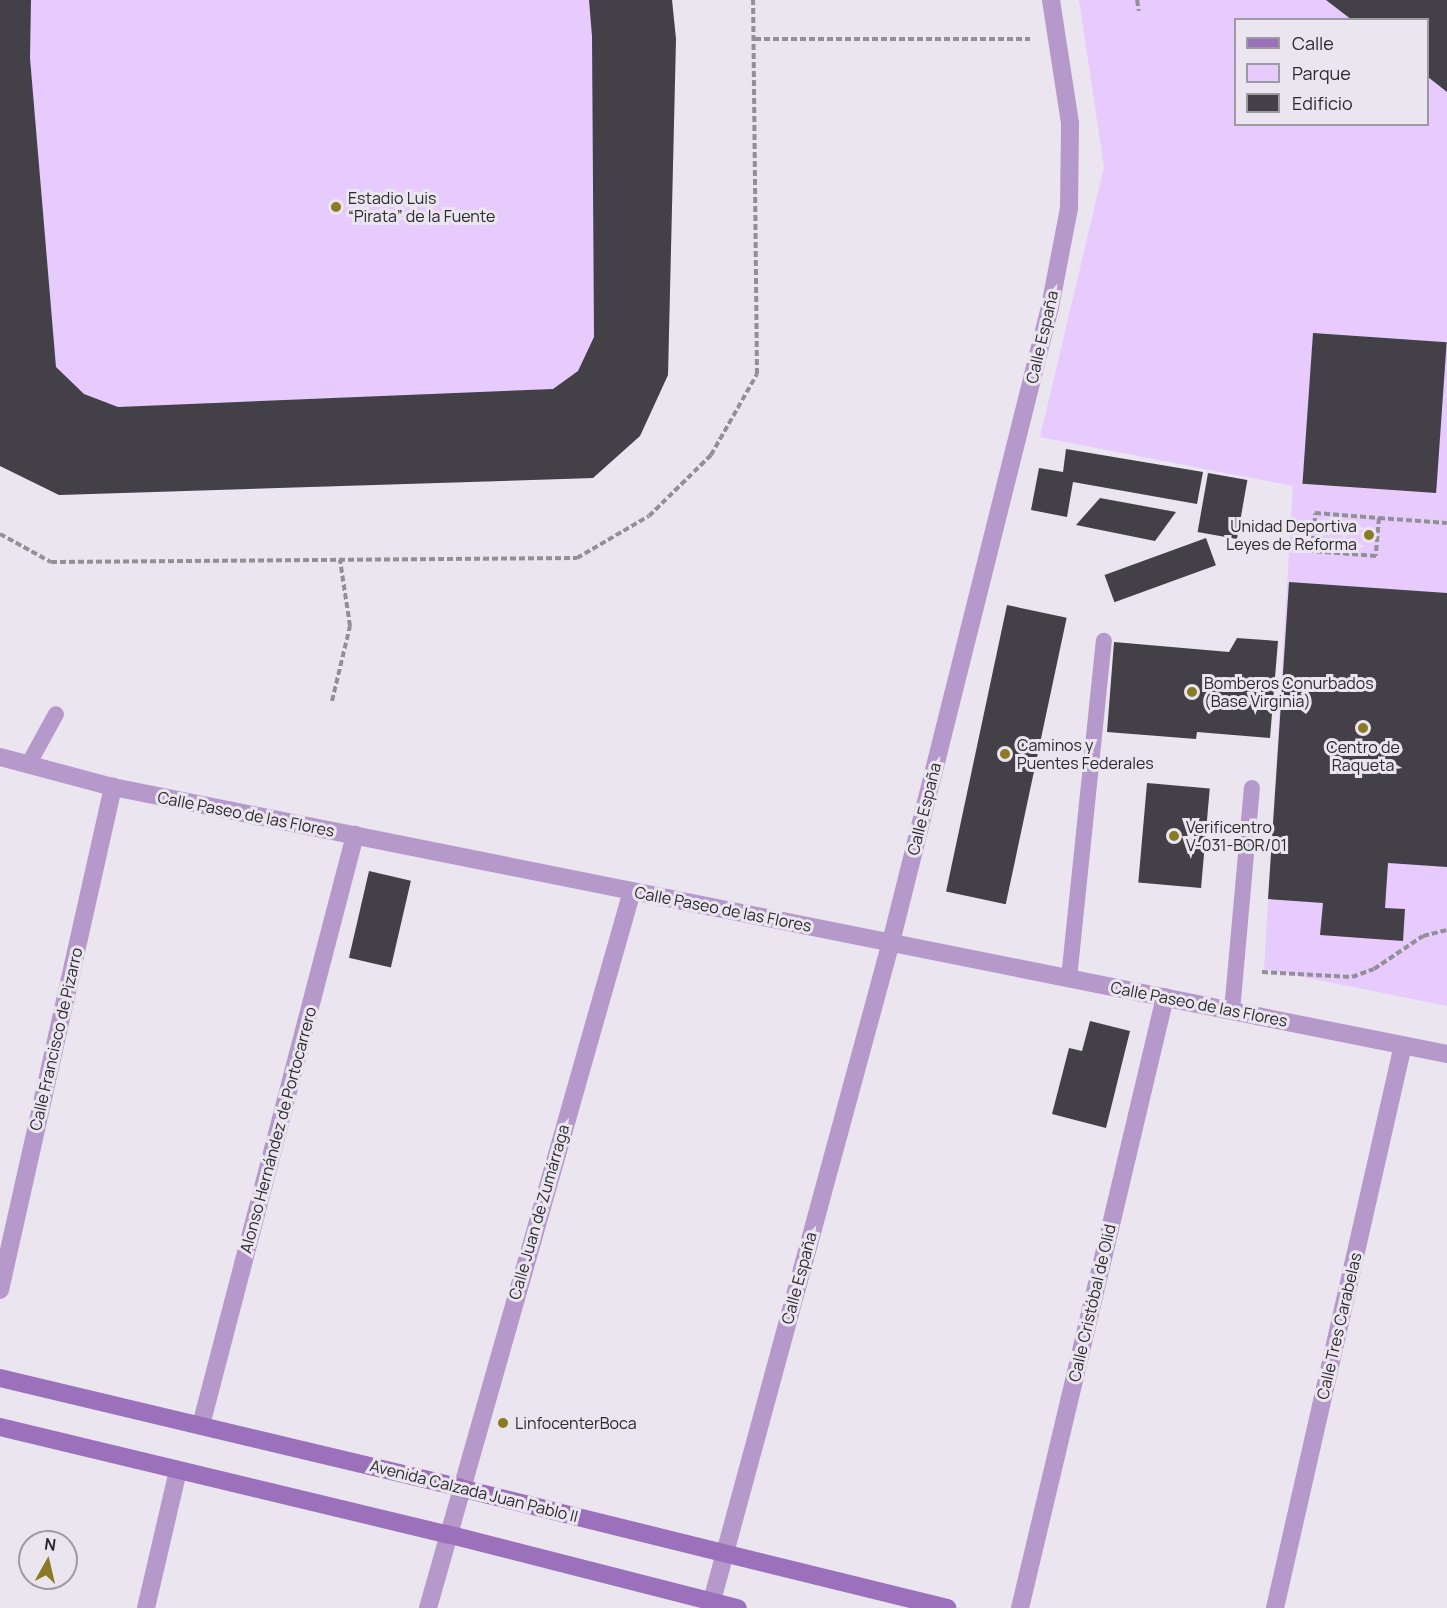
<!DOCTYPE html>
<meta charset="utf-8">
<style>
body{margin:0}
#map{position:relative;width:1447px;height:1608px;overflow:hidden;background:#eae5ee;font-family:Manrope,sans-serif}
div>[style]{position:absolute}
[style*='--x']{left:calc(var(--x)*1px);top:calc(var(--y)*1px);width:calc(var(--w)*1px);rotate:calc(var(--a)*1deg)}
.green>*{inset:0;background:#e7cbfe}
.building>*{inset:0;background:#444047;transform-origin:0 0}
.path>*{height:4px;margin-top:-2px;transform-origin:0;background:repeating-linear-gradient(90deg,#928f95 0 6px,transparent 0 9px)}
.lane>*{height:16px;margin:-8px;padding:0 8px;transform-origin:8px;border-radius:8px;background:#b599cb}
.street>*{height:18px;margin:-9px;padding:0 9px;transform-origin:9px;border-radius:9px;background:#b599cb}
.secondary>*{height:18px;margin:-9px;padding:0 9px;transform-origin:9px;border-radius:9px;background:#9c71bb}
.dots>*{width:16px;height:16px;translate:-50% -50%;box-sizing:border-box;border:3px solid #eae5ee;border-radius:50%}
span{translate:-50% -50%;white-space:nowrap;text-align:center;line-height:1.15;-webkit-text-stroke:6px #eae5ee;paint-order:stroke}
.poi-label{font-size:16px;color:#2b292d}
.left{translate:0 -50%;text-align:left}
.right{translate:-100% -50%;text-align:right}
.street-label{font-size:16px;color:#2b292d}
.legend{position:absolute;left:1234px;top:18px;width:195px;height:108px;box-sizing:border-box;background:#eae5ee;border:2px solid #9e9aa1;margin:0;padding:8px 10px;list-style:none;font-size:18px;color:#2b292d}
.legend li{display:flex;align-items:center;gap:12px;height:30px}
.legend b{width:30px;border:2px solid #9e9aa1}
.north{position:absolute;left:18px;top:1530px;width:60px;height:60px;box-sizing:border-box;background:#eae5ee;border:2px solid #9e9aa1;border-radius:50%;rotate:8deg;font-size:16px;font-weight:700;line-height:24px;text-align:center;color:#2b292d}
.north::after{content:'';display:block;margin:auto;width:21px;height:27px;background:#8a7b21;clip-path:polygon(50% 0,100% 100%,50% 72%,0 100%)}
</style>
<div id="map">
<div class="green">
<div style="clip-path:polygon(0 0,672px 0,676px 39px,668px 375px,640px 436px,593px 478px,59px 495px,0 466px)"></div>
<div style="clip-path:polygon(evenodd,1079px 0,1447px 0,1447px 1006px,1264px 969px,1293px 486px,1040px 437px,1104px 167px,1079px 0,1236px 20px,1428px 20px,1428px 124px,1236px 124px,1236px 20px)"></div>
</div>
<div class="building">
<div style="clip-path:polygon(0 0,31px 0,30px 58px,56px 367px,84px 394px,118px 407px,553px 389px,578px 371px,594px 337px,592px 36px,589px 0,672px 0,676px 39px,668px 375px,640px 436px,593px 478px,59px 495px,0 466px)"></div>
<div style="clip-path:polygon(1326px 0,1447px 0,1447px 92px,1428px 77px,1428px 20px,1352px 20px)"></div>
<div style="left:1313px;top:333px;width:134px;height:151px;rotate:4deg"></div>
<div style="clip-path:polygon(1066px 449px,1203px 472px,1197px 504px,1073px 482px,1067px 517px,1031px 510px,1039px 468px,1063px 472px)"></div>
<div style="left:1208px;top:473px;width:40px;height:60px;rotate:10deg"></div>
<div style="clip-path:polygon(1100px 498px,1176px 512px,1155px 541px,1076px 525px)"></div>
<div style="left:1206px;top:538px;width:29px;height:108px;rotate:70deg"></div>
<div style="clip-path:polygon(1289px 582px,1447px 593px,1447px 867px,1388px 863px,1385px 908px,1405px 909px,1403px 941px,1320px 935px,1323px 903px,1268px 899px)"></div>
<div style="left:1007px;top:605px;width:61px;height:293px;rotate:12deg"></div>
<div style="clip-path:polygon(1237px 638px,1278px 641px,1270px 738px,1197px 732px,1196px 739px,1107px 732px,1114px 642px,1229px 652px)"></div>
<div style="left:1147px;top:783px;width:63px;height:100px;rotate:5deg"></div>
<div style="left:369px;top:871px;width:43px;height:89px;rotate:13deg"></div>
<div style="clip-path:polygon(1090px 1021px,1130px 1031px,1106px 1128px,1052px 1114px,1069px 1048px,1082px 1051px)"></div>
</div>
<div class="path">
<div style="--x:1137;--y:0;--w:11;--a:80"></div>
<div style="--x:755;--y:39;--w:275;--a:0"></div>
<div style="--x:1379;--y:518;--w:38;--a:95"></div>
<div style="--x:1376;--y:556;--w:64;--a:-175.5"></div>
<div style="--x:1312;--y:551;--w:38;--a:-85"></div>
<div style="--x:1315;--y:513;--w:64;--a:4.5"></div>
<div style="--x:1379;--y:518;--w:68;--a:4.2"></div>
<div style="--x:0;--y:534;--w:58;--a:28.8"></div>
<div style="--x:51;--y:562;--w:526;--a:-0.44"></div>
<div style="--x:577;--y:558;--w:83;--a:-30.3"></div>
<div style="--x:649;--y:516;--w:87;--a:-44.5"></div>
<div style="--x:711;--y:455;--w:93;--a:-60.4"></div>
<div style="--x:757;--y:374;--w:374;--a:-90.6"></div>
<div style="--x:332;--y:701;--w:77;--a:-76.5"></div>
<div style="--x:350;--y:626;--w:67;--a:-98.6"></div>
<div style="--x:1262;--y:972;--w:90;--a:3.2"></div>
<div style="--x:1352;--y:977;--w:23;--a:-20"></div>
<div style="--x:1374;--y:969;--w:59;--a:-34"></div>
<div style="--x:1423;--y:936;--w:25;--a:-14"></div>
</div>
<div class="lane">
<div style="--x:28;--y:765;--w:58;--a:-61.2"></div>
<div style="--x:1069;--y:978;--w:339;--a:-84.1"></div>
<div style="--x:1232;--y:1011;--w:224;--a:-84.9"></div>
</div>
<div class="street">
<div style="--x:0;--y:757;--w:117;--a:14.9"></div>
<div style="--x:113;--y:787;--w:1360;--a:11.32"></div>
<div style="--x:0;--y:1290;--w:516;--a:-77.34"></div>
<div style="--x:201;--y:1425;--w:610;--a:-75.37"></div>
<div style="--x:146;--y:1608;--w:141;--a:-76.9"></div>
<div style="--x:428;--y:1608;--w:745;--a:-74.12"></div>
<div style="--x:710;--y:1608;--w:690;--a:-74.8"></div>
<div style="--x:891;--y:942;--w:655;--a:-75.94"></div>
<div style="--x:1050;--y:307;--w:101;--a:-79.1"></div>
<div style="--x:1069;--y:208;--w:85;--a:-89.3"></div>
<div style="--x:1070;--y:123;--w:124;--a:-98.8"></div>
<div style="--x:1020;--y:1608;--w:628;--a:-76.65"></div>
<div style="--x:1275;--y:1608;--w:577;--a:-77.19"></div>
</div>
<div class="secondary">
<div style="--x:0;--y:1378;--w:473;--a:13.4"></div>
<div style="--x:460;--y:1488;--w:502;--a:13.84"></div>
<div style="--x:0;--y:1427;--w:460;--a:13.5"></div>
<div style="--x:447;--y:1534;--w:300;--a:14.3"></div>
</div>
<div class="dots">
<div style="left:336px;top:207px;background:#8a7b21"></div>
<div style="left:1369px;top:535px;background:#8a7b21"></div>
<div style="left:1192px;top:692px;background:#8a7b21"></div>
<div style="left:1363px;top:728px;background:#8a7b21"></div>
<div style="left:1005px;top:754px;background:#8a7b21"></div>
<div style="left:1174px;top:836px;background:#8a7b21"></div>
<div style="left:503px;top:1423px;background:#8a7b21"></div>
</div>
<div class="poi-label">
<span class="left" style="left:348px;top:207px">Estadio Luis<br>“Pirata” de la Fuente</span>
<span class="right" style="left:1357px;top:535px">Unidad Deportiva<br>Leyes de Reforma</span>
<span class="left" style="left:1204px;top:692px">Bomberos Conurbados<br>(Base Virginia)</span>
<span class="left" style="left:1017px;top:754px">Caminos y<br>Puentes Federales</span>
<span style="left:1363px;top:756px">Centro de<br>Raqueta</span>
<span class="left" style="left:1186px;top:836px">Verificentro<br>V-031-BOR/01</span>
<span class="left" style="left:515px;top:1423px">LinfocenterBoca</span>
</div>
<div class="street-label">
<span style="left:1042px;top:337px;rotate:-77deg">Calle España</span>
<span style="left:924px;top:809px;rotate:-76deg">Calle España</span>
<span style="left:246px;top:814px;rotate:11deg">Calle Paseo de las Flores</span>
<span style="left:723px;top:909px;rotate:11deg">Calle Paseo de las Flores</span>
<span style="left:1199px;top:1004px;rotate:11deg">Calle Paseo de las Flores</span>
<span style="left:56px;top:1039px;rotate:-77deg">Calle Francisco de Pizarro</span>
<span style="left:278px;top:1130px;rotate:-75deg">Alonso Hernández de Portocarrero</span>
<span style="left:539px;top:1212px;rotate:-74deg">Calle Juan de Zumárraga</span>
<span style="left:799px;top:1278px;rotate:-75deg">Calle España</span>
<span style="left:1092px;top:1303px;rotate:-77deg">Calle Cristóbal de Olid</span>
<span style="left:1339px;top:1326px;rotate:-77deg">Calle Tres Carabelas</span>
<span style="left:474px;top:1491px;rotate:14deg">Avenida Calzada Juan Pablo II</span>
</div>
<ul class="legend">
<li><b style="height:8px;background:#9c71bb"></b>Calle</li>
<li><b style="height:16px;background:#e7cbfe"></b>Parque</li>
<li><b style="height:16px;background:#444047"></b>Edificio</li>
</ul>
<div class="north">N</div>
</div>
